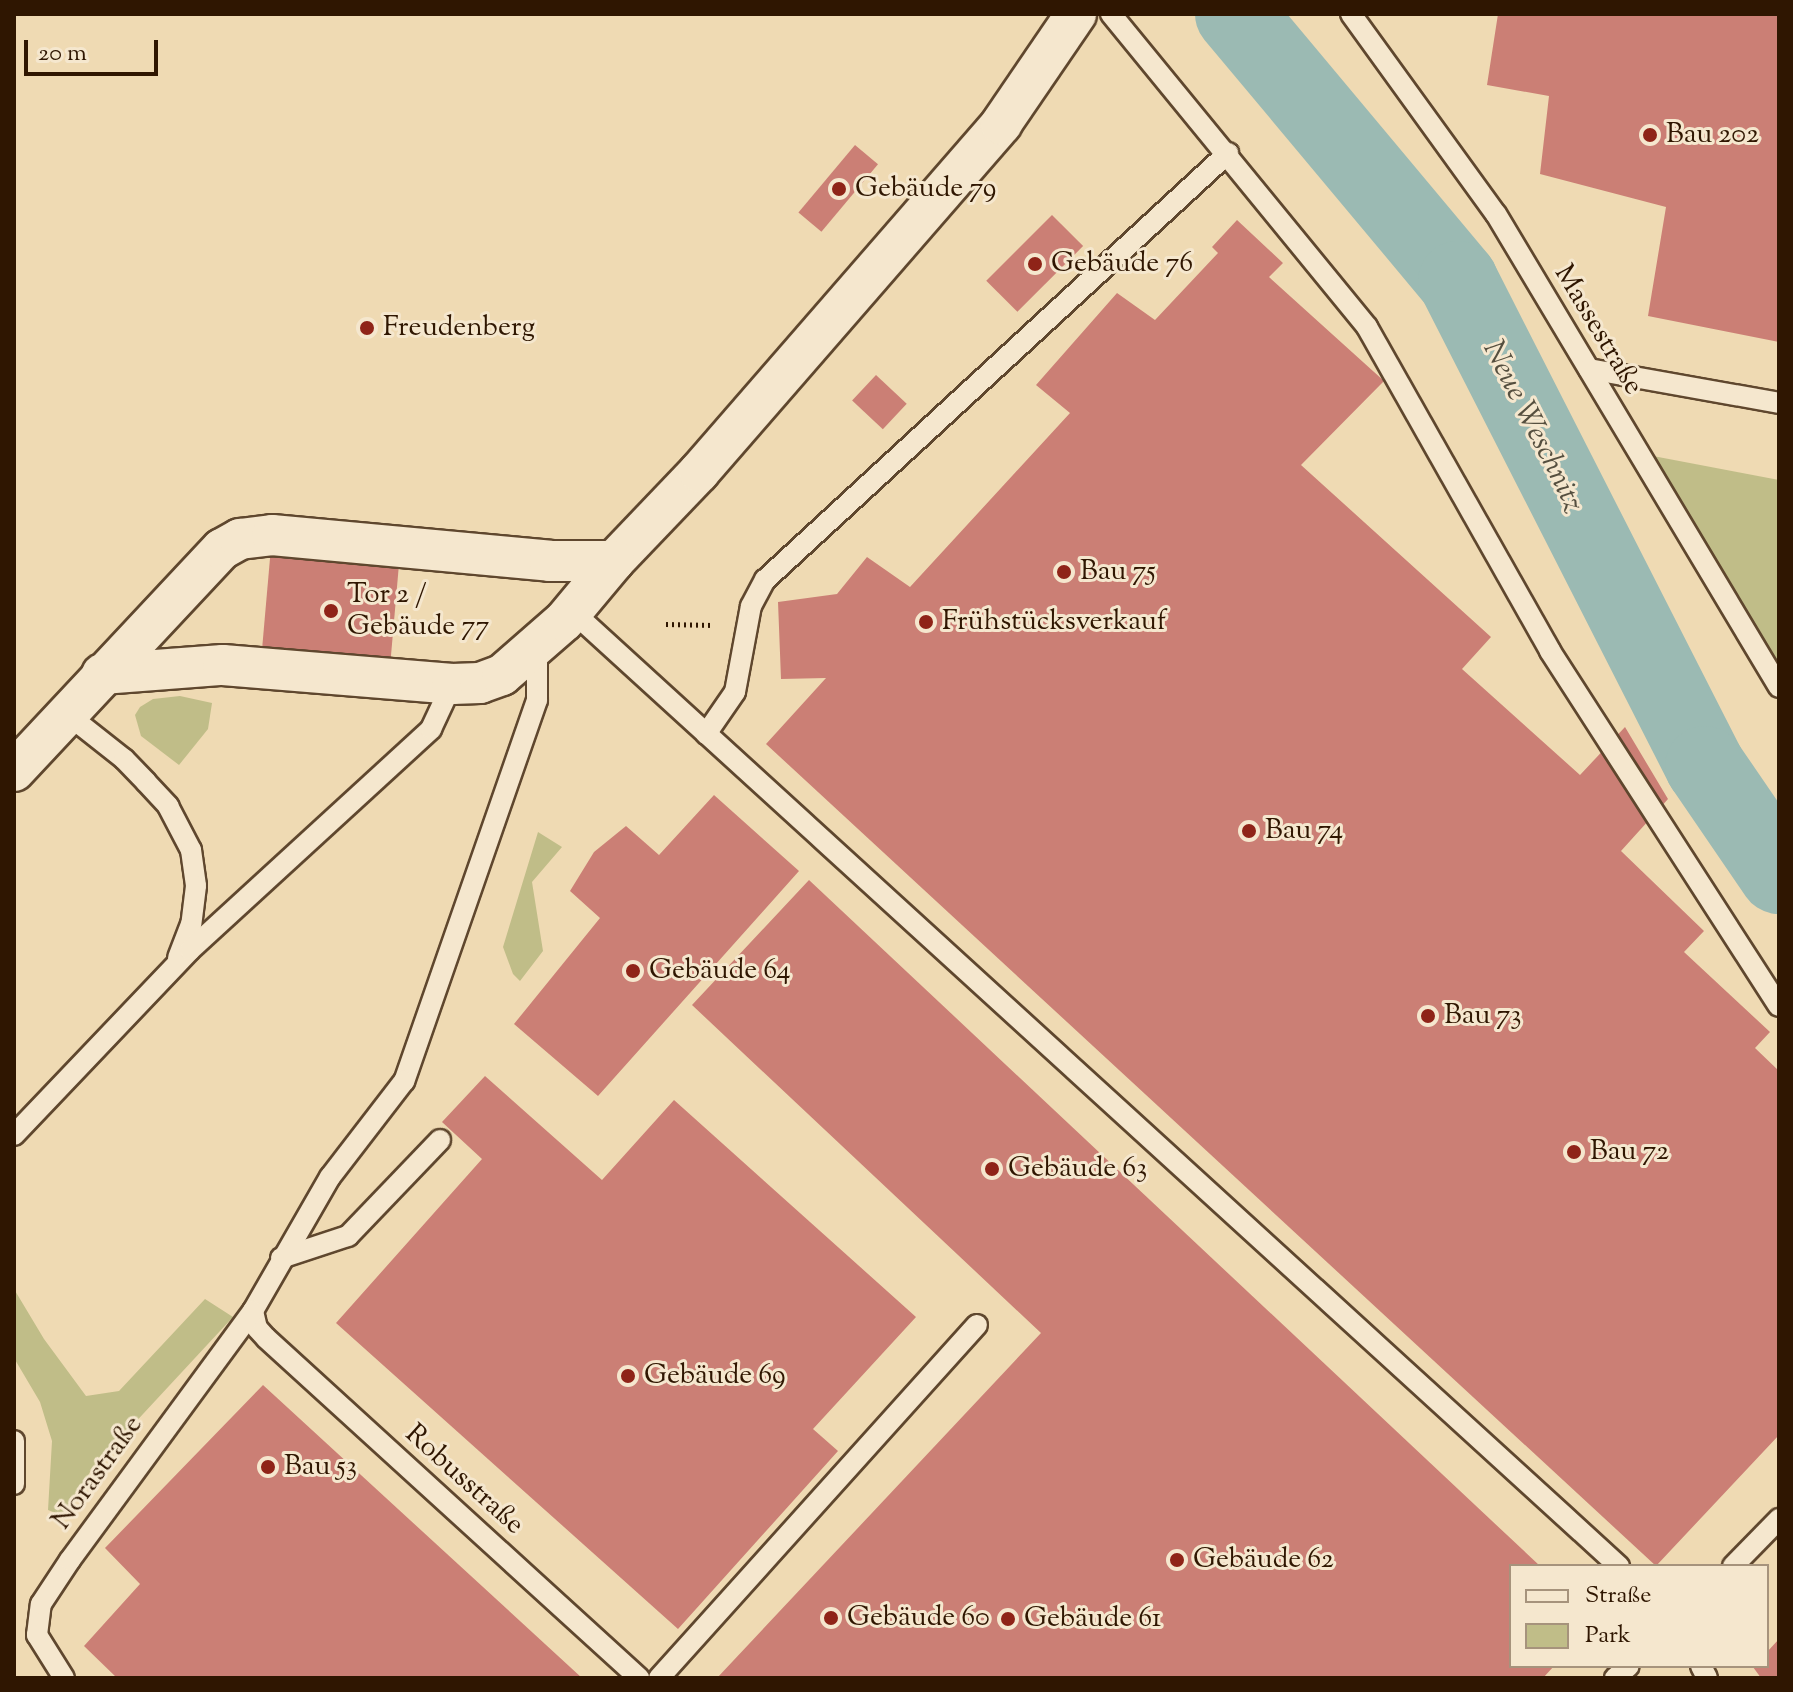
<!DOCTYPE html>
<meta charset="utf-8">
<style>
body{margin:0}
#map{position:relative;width:1793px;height:1692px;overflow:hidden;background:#efdab3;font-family:"Sorts Mill Goudy",serif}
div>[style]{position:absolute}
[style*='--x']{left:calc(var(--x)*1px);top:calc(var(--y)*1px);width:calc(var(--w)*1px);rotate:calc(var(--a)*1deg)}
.green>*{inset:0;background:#c0bd88}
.river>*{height:80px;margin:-40px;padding:0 40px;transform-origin:40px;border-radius:40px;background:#9bbab3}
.building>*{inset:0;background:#cb7f75;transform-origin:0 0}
.path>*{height:5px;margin-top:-2.5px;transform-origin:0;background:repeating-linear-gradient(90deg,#2f1601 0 2px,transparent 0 6px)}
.roads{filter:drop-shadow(2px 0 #5f472e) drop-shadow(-2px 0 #5f472e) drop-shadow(0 2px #5f472e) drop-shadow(0 -2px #5f472e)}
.service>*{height:20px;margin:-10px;padding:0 10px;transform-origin:10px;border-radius:10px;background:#f5e7ce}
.minor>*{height:40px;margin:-20px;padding:0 20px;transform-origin:20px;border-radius:20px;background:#f5e7ce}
.dots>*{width:22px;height:22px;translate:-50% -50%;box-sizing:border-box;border:4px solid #f5e7ce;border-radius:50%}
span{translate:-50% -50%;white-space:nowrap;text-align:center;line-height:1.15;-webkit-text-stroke:6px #f5e7ce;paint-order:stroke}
.poi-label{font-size:28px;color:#2f1601}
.left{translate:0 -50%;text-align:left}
.street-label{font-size:28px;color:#2f1601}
.water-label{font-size:30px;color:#554f3f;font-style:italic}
.frame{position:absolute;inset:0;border:16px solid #2f1601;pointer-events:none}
.legend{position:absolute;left:1509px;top:1564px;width:260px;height:104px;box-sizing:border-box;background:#f5e7ce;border:2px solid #a6937c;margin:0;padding:10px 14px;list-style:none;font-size:24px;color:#2f1601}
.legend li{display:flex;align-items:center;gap:16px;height:40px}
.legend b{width:40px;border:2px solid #a6937c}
.scale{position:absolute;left:24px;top:40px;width:134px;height:36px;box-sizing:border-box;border:4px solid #2f1601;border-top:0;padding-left:10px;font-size:24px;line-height:28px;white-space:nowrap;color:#2f1601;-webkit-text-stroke:6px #f5e7ce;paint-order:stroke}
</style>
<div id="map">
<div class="green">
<div style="clip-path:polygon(1653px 456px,1779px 480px,1779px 666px)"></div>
<div style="clip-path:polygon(180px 696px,212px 703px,208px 729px,179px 765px,141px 736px,135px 715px,140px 707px,153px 699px)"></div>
<div style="clip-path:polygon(538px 832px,562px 847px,532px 882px,543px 951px,520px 981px,513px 974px,503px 947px)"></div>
<div style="clip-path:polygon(14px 1289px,44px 1339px,86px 1396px,119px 1391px,205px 1299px,233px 1317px,92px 1469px,63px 1516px,48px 1510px,52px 1441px,40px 1402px,14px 1358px)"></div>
</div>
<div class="river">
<div style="--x:1235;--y:14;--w:348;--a:50.1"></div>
<div style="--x:1458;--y:281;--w:544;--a:63.01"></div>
<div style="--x:1705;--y:766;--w:131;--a:55.6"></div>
</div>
<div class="building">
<div style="clip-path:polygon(1498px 14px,1779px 14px,1779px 342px,1648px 316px,1666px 207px,1540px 174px,1549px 96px,1487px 85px)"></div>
<div style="left:855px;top:145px;width:30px;height:88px;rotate:40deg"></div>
<div style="left:1052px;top:215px;width:44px;height:93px;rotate:45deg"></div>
<div style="clip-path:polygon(1237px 220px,1283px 263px,1269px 277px,1384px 381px,1301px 465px,1491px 637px,1462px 669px,1580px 775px,1625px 727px,1668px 799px,1621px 851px,1704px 931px,1684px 952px,1770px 1032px,1755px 1048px,1779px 1071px,1779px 1435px,1656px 1566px,766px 744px,826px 678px,781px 679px,778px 602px,837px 594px,867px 557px,910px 587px,1070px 413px,1036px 385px,1117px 293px,1155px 320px,1218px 253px,1212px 247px)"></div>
<div style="left:876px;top:375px;width:42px;height:35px;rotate:43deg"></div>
<div style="left:271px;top:547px;width:129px;height:116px;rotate:5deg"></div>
<div style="clip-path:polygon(714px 795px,799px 871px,598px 1096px,514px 1024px,600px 918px,570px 891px,594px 852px,626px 826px,659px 855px)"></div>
<div style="clip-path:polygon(809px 880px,1540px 1566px,1511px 1566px,1511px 1666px,1554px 1666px,1543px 1678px,717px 1678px,1041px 1333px,692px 1005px)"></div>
<div style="clip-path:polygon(485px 1076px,602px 1180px,674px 1100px,916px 1317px,813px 1429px,838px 1451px,678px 1629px,336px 1323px,482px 1159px,442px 1122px)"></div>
<div style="clip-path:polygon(263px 1385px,582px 1678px,117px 1678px,84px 1646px,140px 1584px,105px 1548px)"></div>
<div style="clip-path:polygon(1779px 1639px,1779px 1678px,1761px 1678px,1753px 1667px,1767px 1666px,1767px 1652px)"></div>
</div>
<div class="path">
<div style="--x:666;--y:624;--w:47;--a:1.2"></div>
</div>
<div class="roads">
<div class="service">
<div style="--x:1111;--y:14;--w:404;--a:50.7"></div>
<div style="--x:1367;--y:327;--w:372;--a:60.5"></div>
<div style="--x:1550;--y:651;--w:422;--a:57.2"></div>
<div style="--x:1351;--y:14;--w:247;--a:54.1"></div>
<div style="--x:1496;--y:214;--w:551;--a:59.11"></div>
<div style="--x:1589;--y:369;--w:193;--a:10.1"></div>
<div style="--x:573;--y:612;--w:1416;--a:42.37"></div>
<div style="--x:537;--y:648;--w:52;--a:90"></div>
<div style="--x:537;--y:700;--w:404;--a:109.2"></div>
<div style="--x:404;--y:1081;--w:121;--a:127.6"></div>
<div style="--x:330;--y:1177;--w:155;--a:119.9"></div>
<div style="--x:253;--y:1311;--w:17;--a:77"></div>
<div style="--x:257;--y:1328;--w:13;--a:48"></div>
<div style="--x:266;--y:1338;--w:505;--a:42.35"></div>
<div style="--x:67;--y:714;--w:73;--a:38.3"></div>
<div style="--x:124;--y:759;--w:32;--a:46"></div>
<div style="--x:146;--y:782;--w:33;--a:47"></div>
<div style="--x:168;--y:806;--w:50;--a:62.4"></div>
<div style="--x:191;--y:850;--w:36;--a:82"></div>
<div style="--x:196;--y:886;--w:38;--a:97"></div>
<div style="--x:191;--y:924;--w:36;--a:111"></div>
<div style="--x:706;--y:734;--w:51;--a:-55.4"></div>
<div style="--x:735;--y:692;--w:87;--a:-79.5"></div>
<div style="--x:751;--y:606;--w:30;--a:-62"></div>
<div style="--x:765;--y:580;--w:630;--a:-42.68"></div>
<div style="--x:14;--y:1135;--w:255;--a:-46.4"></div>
<div style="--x:190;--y:950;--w:327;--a:-42.5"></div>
<div style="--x:431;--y:729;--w:50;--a:-65"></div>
<div style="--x:281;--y:1258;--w:71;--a:-18.2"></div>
<div style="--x:348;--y:1236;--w:133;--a:-46.2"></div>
<div style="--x:14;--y:1441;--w:43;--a:90"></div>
<div style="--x:1733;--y:1566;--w:66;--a:-45.6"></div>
<div style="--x:1701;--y:1666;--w:13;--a:63"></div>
<div style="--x:64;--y:1678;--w:51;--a:-122.1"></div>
<div style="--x:37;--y:1635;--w:31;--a:-83"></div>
<div style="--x:41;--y:1604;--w:53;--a:-56.6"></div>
<div style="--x:70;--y:1560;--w:309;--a:-53.7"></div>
<div style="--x:659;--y:1678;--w:475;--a:-48"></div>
<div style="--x:1615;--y:1678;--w:18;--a:-41"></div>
</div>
<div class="minor">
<div style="--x:102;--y:674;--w:121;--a:-4.3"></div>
<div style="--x:223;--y:665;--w:230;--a:4.7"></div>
<div style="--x:452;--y:684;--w:28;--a:-2"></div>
<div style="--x:480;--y:683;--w:23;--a:-20"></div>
<div style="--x:502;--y:675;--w:82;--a:-41.1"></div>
<div style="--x:564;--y:621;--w:78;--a:-50.2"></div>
<div style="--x:614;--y:561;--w:123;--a:-46.3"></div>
<div style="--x:699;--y:472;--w:461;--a:-49"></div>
<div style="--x:1001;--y:124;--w:133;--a:-55.7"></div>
<div style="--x:14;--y:771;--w:304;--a:-46.9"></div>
<div style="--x:222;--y:549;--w:21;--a:-29"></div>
<div style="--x:240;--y:539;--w:32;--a:-7"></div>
<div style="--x:272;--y:535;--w:279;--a:5.3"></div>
<div style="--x:550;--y:561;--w:64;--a:0"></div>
</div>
</div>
<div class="dots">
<div style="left:1650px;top:135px;background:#8f2418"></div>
<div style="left:839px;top:189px;background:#8f2418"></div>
<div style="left:1035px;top:264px;background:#8f2418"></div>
<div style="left:367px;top:328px;background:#8f2418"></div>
<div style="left:1064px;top:572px;background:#8f2418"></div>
<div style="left:331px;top:611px;background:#8f2418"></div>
<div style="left:926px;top:622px;background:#8f2418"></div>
<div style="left:1249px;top:831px;background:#8f2418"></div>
<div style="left:633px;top:971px;background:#8f2418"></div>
<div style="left:1428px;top:1016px;background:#8f2418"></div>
<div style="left:1574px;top:1152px;background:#8f2418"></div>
<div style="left:992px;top:1169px;background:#8f2418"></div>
<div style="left:628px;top:1376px;background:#8f2418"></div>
<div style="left:268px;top:1467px;background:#8f2418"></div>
<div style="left:1177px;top:1560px;background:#8f2418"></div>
<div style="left:831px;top:1618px;background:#8f2418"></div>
<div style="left:1008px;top:1619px;background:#8f2418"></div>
</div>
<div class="poi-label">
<span class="left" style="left:1666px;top:135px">Bau 202</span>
<span class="left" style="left:855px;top:189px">Gebäude 79</span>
<span class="left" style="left:1051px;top:264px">Gebäude 76</span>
<span class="left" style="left:383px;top:328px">Freudenberg</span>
<span class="left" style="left:1080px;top:572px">Bau 75</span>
<span class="left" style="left:347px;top:611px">Tor 2 /<br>Gebäude 77</span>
<span class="left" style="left:942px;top:622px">Frühstücksverkauf</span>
<span class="left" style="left:1265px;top:831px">Bau 74</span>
<span class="left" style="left:649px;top:971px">Gebäude 64</span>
<span class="left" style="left:1444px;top:1016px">Bau 73</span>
<span class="left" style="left:1590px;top:1152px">Bau 72</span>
<span class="left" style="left:1008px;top:1169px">Gebäude 63</span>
<span class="left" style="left:644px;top:1376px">Gebäude 69</span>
<span class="left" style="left:284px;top:1467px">Bau 53</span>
<span class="left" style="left:1193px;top:1560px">Gebäude 62</span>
<span class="left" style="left:847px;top:1618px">Gebäude 60</span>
<span class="left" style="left:1024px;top:1619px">Gebäude 61</span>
</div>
<div class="street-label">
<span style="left:1598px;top:330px;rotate:59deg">Massestraße</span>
<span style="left:98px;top:1473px;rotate:-54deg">Norastraße</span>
<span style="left:464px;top:1480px;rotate:42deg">Robusstraße</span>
</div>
<div class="water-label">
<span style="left:1532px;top:427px;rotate:63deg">Neue Weschnitz</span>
</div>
<div class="frame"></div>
<ul class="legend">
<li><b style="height:10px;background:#f5e7ce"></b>Straße</li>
<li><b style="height:22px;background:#c0bd88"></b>Park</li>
</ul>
<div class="scale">20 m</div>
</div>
